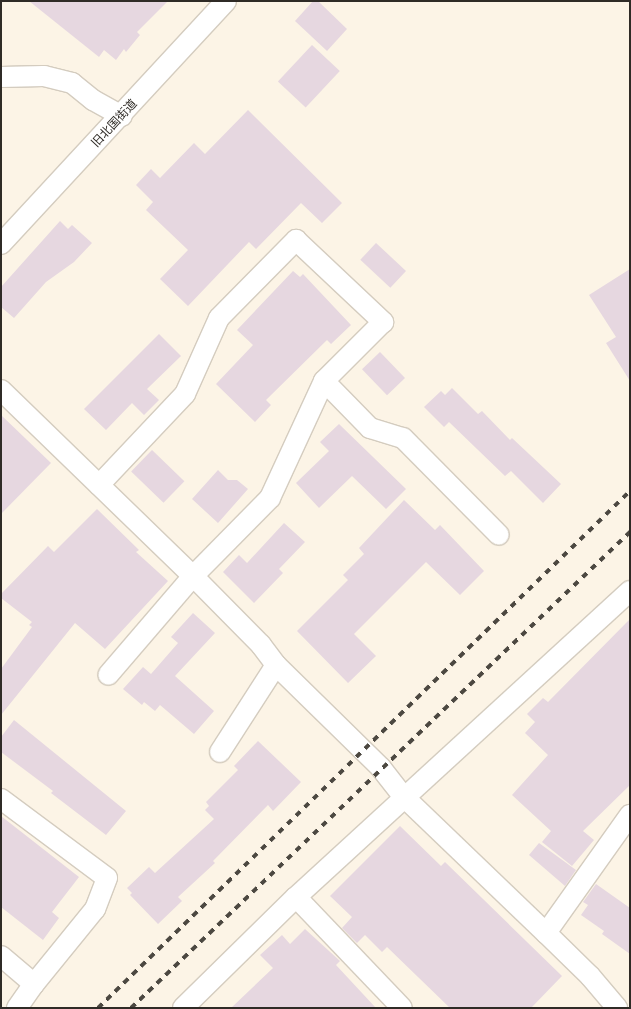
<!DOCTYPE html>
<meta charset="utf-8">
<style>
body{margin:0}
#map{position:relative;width:631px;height:1009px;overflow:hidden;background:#fcf4e6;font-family:"Libre Baskerville","Noto Sans JP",serif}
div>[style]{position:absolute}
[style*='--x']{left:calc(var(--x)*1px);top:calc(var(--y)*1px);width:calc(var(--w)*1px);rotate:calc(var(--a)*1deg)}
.building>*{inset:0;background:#e6d7e0;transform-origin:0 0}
.roads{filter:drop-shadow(1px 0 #d4ccbf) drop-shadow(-1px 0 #d4ccbf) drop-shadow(0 1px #d4ccbf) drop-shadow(0 -1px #d4ccbf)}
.minor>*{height:20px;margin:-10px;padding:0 10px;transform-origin:10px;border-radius:10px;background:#fff}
.rail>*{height:4px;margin-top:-2px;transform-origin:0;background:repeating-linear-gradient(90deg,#4c4841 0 6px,transparent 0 12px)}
span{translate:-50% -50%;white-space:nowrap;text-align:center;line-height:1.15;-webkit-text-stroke:4px #fff;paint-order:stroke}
.street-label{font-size:12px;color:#2f2b26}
.frame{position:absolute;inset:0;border:2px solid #2f2b26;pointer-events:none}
</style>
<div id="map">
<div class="building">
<div style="clip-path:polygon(29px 1px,168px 1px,137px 32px,140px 35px,126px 52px,124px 49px,116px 60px,104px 50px,99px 57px)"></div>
<div style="clip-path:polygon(313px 1px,318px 1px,347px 29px,327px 51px,295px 21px)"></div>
<div style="left:312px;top:45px;width:38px;height:50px;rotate:43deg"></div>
<div style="clip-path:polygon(248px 110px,342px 203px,322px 223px,301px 203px,256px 249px,249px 242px,188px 306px,160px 279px,188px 250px,146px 210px,153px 202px,136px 185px,151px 169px,160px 178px,194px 143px,205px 154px)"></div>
<div style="clip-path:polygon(60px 221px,68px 229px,72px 225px,92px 243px,74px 262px,46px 282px,14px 318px,1px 307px,1px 287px)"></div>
<div style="left:376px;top:243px;width:41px;height:23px;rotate:43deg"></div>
<div style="clip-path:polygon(630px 269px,630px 381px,606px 343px,616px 337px,589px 295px)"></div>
<div style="clip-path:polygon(293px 271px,300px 277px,303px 274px,351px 325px,331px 344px,327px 340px,266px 400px,271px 405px,255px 422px,216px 384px,253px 345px,237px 330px)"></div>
<div style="clip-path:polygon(159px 334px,181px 356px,147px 389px,159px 400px,144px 415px,132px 403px,106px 430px,84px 409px)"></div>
<div style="left:380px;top:352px;width:36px;height:25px;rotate:46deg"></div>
<div style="clip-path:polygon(452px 388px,478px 414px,482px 411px,510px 440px,512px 438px,561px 484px,543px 503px,511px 471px,505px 476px,449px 422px,444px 427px,424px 407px,441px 391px,445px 395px)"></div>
<div style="clip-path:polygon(1px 415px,51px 463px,1px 514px)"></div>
<div style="clip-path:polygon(339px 424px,406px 489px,386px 509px,352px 476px,319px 508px,296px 483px,329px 451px,320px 442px)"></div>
<div style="left:152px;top:450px;width:45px;height:30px;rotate:44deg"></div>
<div style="clip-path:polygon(218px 470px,228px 480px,237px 480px,248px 489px,218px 523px,192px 499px)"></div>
<div style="clip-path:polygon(404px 500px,435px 530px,440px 525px,484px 571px,460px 595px,426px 562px,354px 634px,376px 656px,348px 683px,297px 631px,348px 580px,343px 575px,364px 554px,359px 548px)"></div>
<div style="clip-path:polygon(97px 509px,139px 550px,136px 552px,168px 581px,105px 649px,75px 623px,1px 715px,1px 669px,32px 627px,29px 625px,32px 622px,1px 598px,1px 594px,48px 546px,54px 552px)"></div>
<div style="clip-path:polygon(284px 523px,305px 542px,279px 569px,283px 573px,254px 603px,223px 572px,239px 555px,247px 563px)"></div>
<div style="clip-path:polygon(193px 613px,215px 633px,175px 676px,214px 711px,194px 734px,160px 705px,155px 711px,144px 702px,142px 705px,123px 689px,143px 667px,151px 674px,178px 643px,171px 637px)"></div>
<div style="clip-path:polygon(630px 619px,630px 785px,583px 831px,594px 840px,572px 866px,542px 842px,551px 831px,512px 795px,548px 755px,525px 733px,535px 722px,527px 714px,543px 698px,548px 702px)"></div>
<div style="clip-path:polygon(14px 720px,126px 811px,106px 835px,51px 793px,53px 791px,1px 752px,1px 737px)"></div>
<div style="clip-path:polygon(258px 741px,301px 782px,273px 811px,268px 805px,213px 861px,215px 863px,178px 897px,182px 901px,158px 924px,130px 895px,132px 893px,127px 888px,149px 867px,155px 873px,214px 819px,205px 810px,209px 806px,206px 802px,238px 770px,234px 766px)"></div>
<div style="clip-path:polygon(1px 816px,79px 877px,52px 912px,59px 918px,43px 940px,1px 907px)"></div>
<div style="clip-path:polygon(400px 826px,441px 866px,445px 862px,562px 976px,531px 1008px,450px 1008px,387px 947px,382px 952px,365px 935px,357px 943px,342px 928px,352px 917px,330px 896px)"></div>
<div style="clip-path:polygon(539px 843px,576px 870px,565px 886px,529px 855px)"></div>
<div style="clip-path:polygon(596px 884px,630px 908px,630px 954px,602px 934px,604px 931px,581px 915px,588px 905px,583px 902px)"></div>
<div style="clip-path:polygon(305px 929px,340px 961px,336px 965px,376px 1008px,231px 1008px,273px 968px,260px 955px,282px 935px,290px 944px)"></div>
</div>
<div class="roads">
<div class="minor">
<div style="--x:1;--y:77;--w:43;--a:-1.3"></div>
<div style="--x:44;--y:76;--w:29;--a:14"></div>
<div style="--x:72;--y:83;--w:27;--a:39"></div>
<div style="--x:93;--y:100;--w:33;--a:29"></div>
<div style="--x:1;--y:244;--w:331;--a:-47.2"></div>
<div style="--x:324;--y:381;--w:66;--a:45.6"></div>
<div style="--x:370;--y:428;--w:34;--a:17"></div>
<div style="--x:403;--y:438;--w:136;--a:45.3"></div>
<div style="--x:1;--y:390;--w:267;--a:44.1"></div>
<div style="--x:193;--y:576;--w:97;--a:45.4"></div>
<div style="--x:261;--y:645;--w:25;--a:53"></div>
<div style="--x:276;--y:665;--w:147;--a:44.4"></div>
<div style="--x:381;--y:768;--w:37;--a:52"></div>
<div style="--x:404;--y:797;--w:197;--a:43.8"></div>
<div style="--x:546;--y:933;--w:62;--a:44.3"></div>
<div style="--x:590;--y:976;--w:42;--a:49.8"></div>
<div style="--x:99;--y:485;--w:125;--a:-46.6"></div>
<div style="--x:185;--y:394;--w:83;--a:-65.9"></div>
<div style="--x:219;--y:318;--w:110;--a:-45.4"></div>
<div style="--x:296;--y:240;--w:120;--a:43.3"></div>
<div style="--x:383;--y:322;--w:83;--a:135"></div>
<div style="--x:324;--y:381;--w:129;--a:114.8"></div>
<div style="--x:270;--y:498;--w:110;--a:134.6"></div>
<div style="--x:193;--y:576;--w:130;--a:130.6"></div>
<div style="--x:220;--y:752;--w:103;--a:-57.2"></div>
<div style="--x:1;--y:799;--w:132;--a:36.7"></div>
<div style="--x:107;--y:878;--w:33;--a:111"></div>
<div style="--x:95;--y:909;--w:97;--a:129.1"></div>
<div style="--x:34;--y:984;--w:43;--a:-139.7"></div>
<div style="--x:296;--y:897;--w:153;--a:46.3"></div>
<div style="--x:546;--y:933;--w:145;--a:-54.6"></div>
<div style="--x:17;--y:1008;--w:29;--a:-55"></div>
<div style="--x:183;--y:1008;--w:158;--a:-44.5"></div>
<div style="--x:296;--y:897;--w:453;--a:-42.5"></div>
</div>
</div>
<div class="rail">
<div style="--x:98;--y:1008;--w:742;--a:-44.18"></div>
<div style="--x:131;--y:1008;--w:690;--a:-43.65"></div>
</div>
<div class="street-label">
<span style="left:114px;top:123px;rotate:-47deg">旧北国街道</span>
</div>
<div class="frame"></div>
</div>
